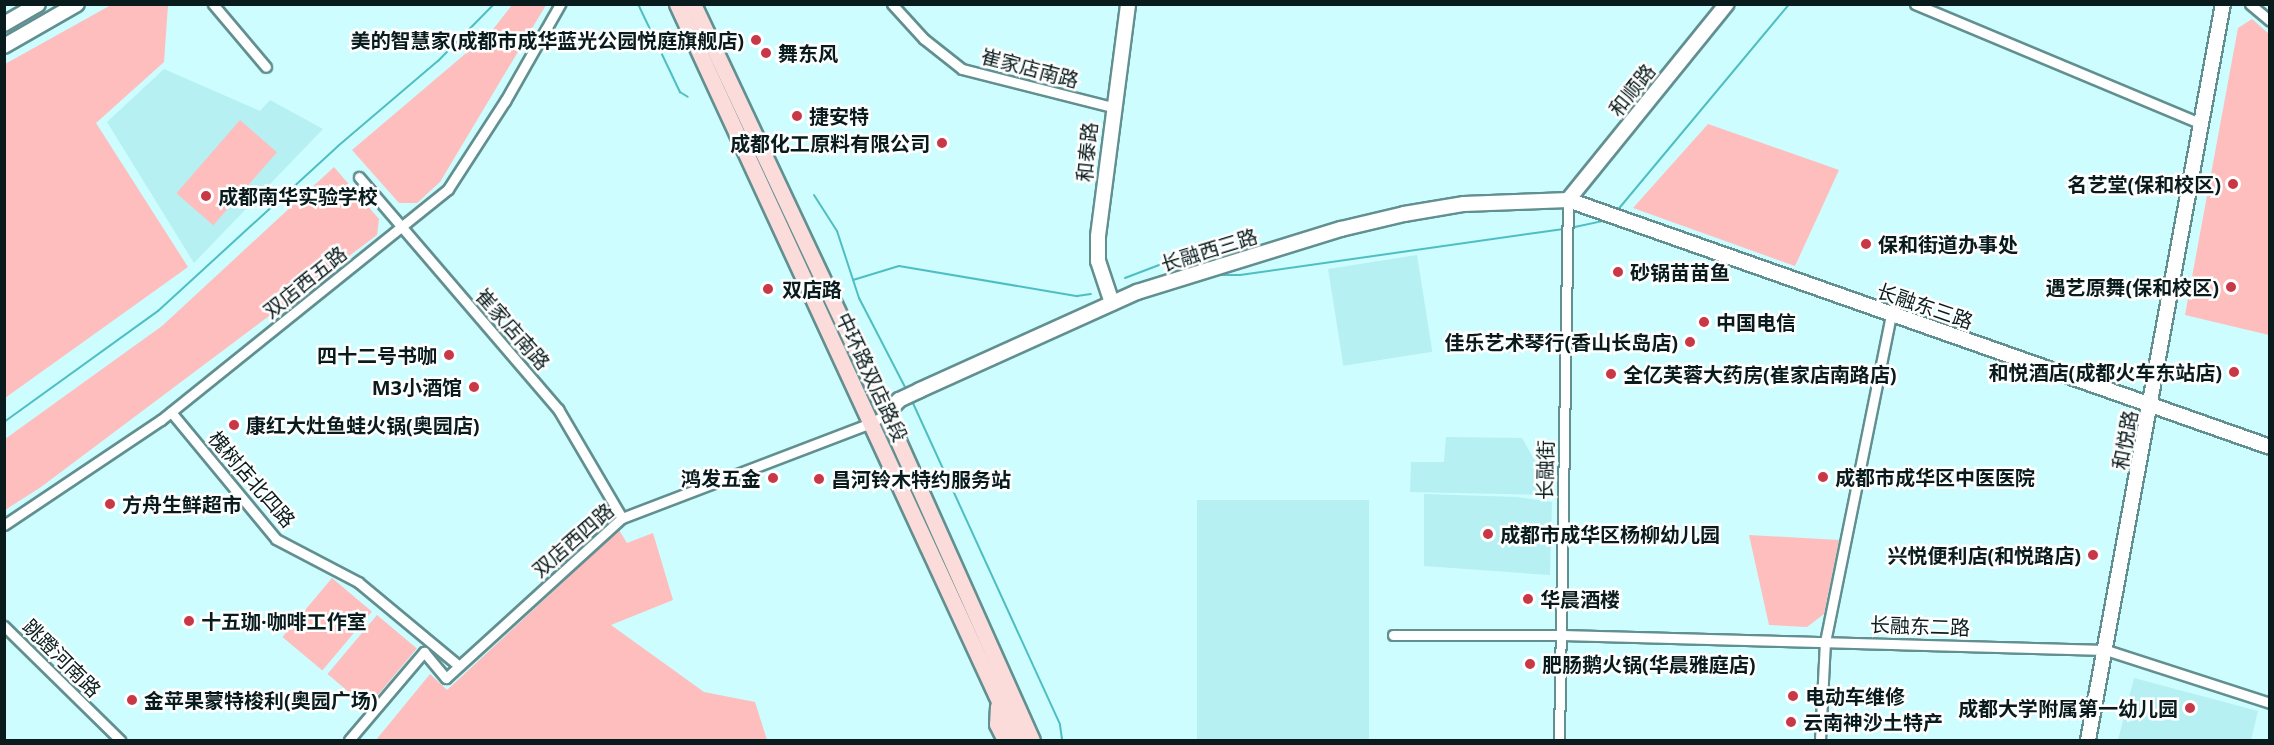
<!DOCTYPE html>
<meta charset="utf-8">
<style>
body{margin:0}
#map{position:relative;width:2274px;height:745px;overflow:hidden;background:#cdfdfe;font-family:"Open Sans","Noto Sans SC",sans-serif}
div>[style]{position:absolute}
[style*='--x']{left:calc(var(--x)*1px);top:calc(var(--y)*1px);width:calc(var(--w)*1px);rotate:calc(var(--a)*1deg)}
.built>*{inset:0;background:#b6f0f2;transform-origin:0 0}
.green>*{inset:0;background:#febebd;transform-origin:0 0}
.stream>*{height:2px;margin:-1px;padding:0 1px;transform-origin:1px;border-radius:1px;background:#4fbec2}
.roads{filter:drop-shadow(2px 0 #628f90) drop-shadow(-2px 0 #628f90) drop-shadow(0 2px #628f90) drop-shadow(0 -2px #628f90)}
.street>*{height:9px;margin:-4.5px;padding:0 4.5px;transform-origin:4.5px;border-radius:4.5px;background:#fff}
.secondary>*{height:14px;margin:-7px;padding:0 7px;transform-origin:7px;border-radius:7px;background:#fff}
.primary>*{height:15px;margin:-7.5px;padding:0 7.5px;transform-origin:7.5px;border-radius:7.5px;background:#fbdcdb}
.dots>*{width:16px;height:16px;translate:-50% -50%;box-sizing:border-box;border:3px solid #fff;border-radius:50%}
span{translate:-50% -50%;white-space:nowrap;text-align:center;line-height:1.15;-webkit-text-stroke:5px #fff;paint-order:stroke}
.poi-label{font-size:20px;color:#091b1c;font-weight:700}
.right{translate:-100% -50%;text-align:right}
.left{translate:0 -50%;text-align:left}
.street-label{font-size:20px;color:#091b1c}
.frame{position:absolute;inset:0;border:6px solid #091b1c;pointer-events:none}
</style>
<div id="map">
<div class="built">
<div style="clip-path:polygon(164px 69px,260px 111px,270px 100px,323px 129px,194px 263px,107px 122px)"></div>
<div style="left:1417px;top:255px;width:98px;height:90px;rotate:81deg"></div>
<div style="clip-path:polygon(1446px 437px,1522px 438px,1554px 495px,1410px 492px,1411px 462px,1444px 462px)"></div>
<div style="clip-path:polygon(1424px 494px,1518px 497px,1552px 502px,1550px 575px,1424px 566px)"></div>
<div style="left:1197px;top:500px;width:172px;height:240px"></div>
<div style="clip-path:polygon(2134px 678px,2258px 711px,2251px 740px,2118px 740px)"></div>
</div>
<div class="green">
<div style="clip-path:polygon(111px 5px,168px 5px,164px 62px,96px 123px,188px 267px,5px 398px,5px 64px)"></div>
<div style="clip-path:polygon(512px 5px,546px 5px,440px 182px,417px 203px,399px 203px,352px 150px,491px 32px)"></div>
<div style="clip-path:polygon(2252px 19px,2269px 34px,2269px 335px,2185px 315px,2238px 28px)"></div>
<div style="left:240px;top:120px;width:49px;height:97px;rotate:41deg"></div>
<div style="clip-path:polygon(1708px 124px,1839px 170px,1795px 266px,1633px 208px)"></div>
<div style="clip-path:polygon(334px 167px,379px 219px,377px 235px,41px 487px,5px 510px,5px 439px,162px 326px)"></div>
<div style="clip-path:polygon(619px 530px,627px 543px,653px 533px,673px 600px,611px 625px,704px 692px,755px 702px,767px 740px,376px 740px,430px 674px,447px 690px)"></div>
<div style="clip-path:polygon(1749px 535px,1839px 540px,1824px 614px,1807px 627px,1769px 625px)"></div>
<div style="left:332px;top:578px;width:52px;height:77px;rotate:40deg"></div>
<div style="left:377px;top:615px;width:52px;height:77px;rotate:40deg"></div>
</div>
<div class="stream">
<div style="--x:638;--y:4;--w:98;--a:64.5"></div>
<div style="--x:680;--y:92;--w:9;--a:32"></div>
<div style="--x:814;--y:195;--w:43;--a:57.4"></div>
<div style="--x:837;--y:231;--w:71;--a:71.8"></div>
<div style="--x:859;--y:298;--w:105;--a:62.7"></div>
<div style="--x:1616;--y:212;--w:271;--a:-50.2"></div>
<div style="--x:1570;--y:228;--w:39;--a:-12"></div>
<div style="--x:1214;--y:275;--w:26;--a:0"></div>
<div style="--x:1240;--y:275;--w:327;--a:-8.1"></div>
<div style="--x:1125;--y:278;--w:59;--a:-20.9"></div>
<div style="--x:1180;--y:257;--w:11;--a:-5"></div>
<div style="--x:1191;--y:256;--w:17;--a:36"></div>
<div style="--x:853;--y:280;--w:48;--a:-16.9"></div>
<div style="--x:899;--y:266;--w:181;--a:9.6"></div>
<div style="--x:1077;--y:296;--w:14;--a:-8"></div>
<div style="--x:912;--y:401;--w:356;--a:65.4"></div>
<div style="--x:1060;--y:725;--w:15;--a:82"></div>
<div style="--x:4;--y:422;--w:190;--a:-35.8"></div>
<div style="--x:158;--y:311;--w:244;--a:-42.5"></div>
<div style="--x:338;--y:146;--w:131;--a:-40.4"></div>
<div style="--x:438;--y:61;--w:80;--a:-45.5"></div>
</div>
<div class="roads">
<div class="street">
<div style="--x:213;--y:4;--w:82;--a:49.9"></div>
<div style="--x:892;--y:4;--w:47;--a:47.6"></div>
<div style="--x:924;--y:39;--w:48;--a:38.3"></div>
<div style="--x:962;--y:69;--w:155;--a:14.2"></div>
<div style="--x:1915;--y:4;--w:311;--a:22.7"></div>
<div style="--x:2250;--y:4;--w:26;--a:40"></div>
<div style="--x:359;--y:177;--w:306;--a:49.4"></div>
<div style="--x:558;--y:409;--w:126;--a:59.6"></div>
<div style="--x:171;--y:412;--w:165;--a:50.4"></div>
<div style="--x:276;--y:539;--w:93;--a:27.7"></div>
<div style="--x:358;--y:582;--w:131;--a:39.7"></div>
<div style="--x:4;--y:525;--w:189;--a:-33.8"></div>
<div style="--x:161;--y:420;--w:368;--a:-38.8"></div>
<div style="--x:448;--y:189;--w:105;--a:-57.1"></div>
<div style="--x:505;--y:101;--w:112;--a:-60.4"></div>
<div style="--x:4;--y:626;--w:163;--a:44.5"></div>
<div style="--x:1393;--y:635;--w:169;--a:0"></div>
<div style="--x:1562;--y:635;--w:544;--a:1.58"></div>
<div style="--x:2106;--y:650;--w:172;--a:17.9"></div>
<div style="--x:349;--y:740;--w:116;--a:-49.6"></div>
<div style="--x:424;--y:652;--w:34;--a:50"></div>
<div style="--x:446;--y:678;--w:238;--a:-42.3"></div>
<div style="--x:622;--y:518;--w:267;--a:-20.9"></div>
<div style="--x:871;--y:423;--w:17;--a:-31"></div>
<div style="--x:1559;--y:740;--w:540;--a:-89.05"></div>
<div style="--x:1820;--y:740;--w:98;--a:-87.1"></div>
<div style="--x:1825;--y:642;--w:333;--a:-78.6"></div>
</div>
<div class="secondary">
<div style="--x:4;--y:24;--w:39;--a:-30"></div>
<div style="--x:4;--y:46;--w:84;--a:-29.9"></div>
<div style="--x:1568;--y:200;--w:252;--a:-51"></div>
<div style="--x:1112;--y:303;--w:44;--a:-108.4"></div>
<div style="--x:1098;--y:261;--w:25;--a:-90"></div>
<div style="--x:1098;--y:236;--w:234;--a:-82.6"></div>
<div style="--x:886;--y:414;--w:19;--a:-47"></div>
<div style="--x:899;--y:400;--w:23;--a:-25"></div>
<div style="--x:920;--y:390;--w:238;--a:-24.3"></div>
<div style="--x:1137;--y:292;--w:214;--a:-17.2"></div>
<div style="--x:1341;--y:229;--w:65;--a:-13.4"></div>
<div style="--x:1404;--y:214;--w:61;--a:-9.5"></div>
<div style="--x:1464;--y:204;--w:104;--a:-2.2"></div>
<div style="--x:1568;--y:200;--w:744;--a:19.38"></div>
<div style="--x:2088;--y:740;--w:748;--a:-79.61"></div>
</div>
<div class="primary">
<div style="--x:677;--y:4;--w:811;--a:65.21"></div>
<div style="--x:693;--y:4;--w:453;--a:64.8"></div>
<div style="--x:886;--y:414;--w:357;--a:65.9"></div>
<div style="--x:998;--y:706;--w:18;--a:93"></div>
<div style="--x:997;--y:724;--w:18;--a:63"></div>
</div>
</div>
<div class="dots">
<div style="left:756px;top:40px;background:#c93846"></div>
<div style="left:766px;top:53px;background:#c93846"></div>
<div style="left:797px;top:116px;background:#c93846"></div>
<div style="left:942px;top:143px;background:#c93846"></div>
<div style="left:2233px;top:184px;background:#c93846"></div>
<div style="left:206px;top:196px;background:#c93846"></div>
<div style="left:1866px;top:244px;background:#c93846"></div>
<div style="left:1618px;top:272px;background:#c93846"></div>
<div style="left:2231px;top:287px;background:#c93846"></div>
<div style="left:768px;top:289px;background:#c93846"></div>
<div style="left:1704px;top:322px;background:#c93846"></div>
<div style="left:1690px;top:342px;background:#c93846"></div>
<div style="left:449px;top:355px;background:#c93846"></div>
<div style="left:2234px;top:372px;background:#c93846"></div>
<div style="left:1611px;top:374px;background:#c93846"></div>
<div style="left:474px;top:387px;background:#c93846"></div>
<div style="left:234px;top:425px;background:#c93846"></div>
<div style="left:1823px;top:477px;background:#c93846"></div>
<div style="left:773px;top:478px;background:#c93846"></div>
<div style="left:819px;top:479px;background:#c93846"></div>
<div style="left:110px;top:504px;background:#c93846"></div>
<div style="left:1488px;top:534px;background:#c93846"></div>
<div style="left:2093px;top:555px;background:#c93846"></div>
<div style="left:1528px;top:599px;background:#c93846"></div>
<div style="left:189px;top:621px;background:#c93846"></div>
<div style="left:1530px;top:664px;background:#c93846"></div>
<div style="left:1793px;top:696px;background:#c93846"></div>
<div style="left:132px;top:700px;background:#c93846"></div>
<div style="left:2190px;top:708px;background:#c93846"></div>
<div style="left:1791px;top:722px;background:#c93846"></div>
</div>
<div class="poi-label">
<span class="right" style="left:744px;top:40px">美的智慧家(成都市成华蓝光公园悦庭旗舰店)</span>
<span class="left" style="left:778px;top:53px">舞东风</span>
<span class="left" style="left:809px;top:116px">捷安特</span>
<span class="right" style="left:930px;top:143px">成都化工原料有限公司</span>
<span class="right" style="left:2221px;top:184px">名艺堂(保和校区)</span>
<span class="left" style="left:218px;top:196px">成都南华实验学校</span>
<span class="left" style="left:1878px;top:244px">保和街道办事处</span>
<span class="left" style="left:1630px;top:272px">砂锅苗苗鱼</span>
<span class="right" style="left:2219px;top:287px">遇艺原舞(保和校区)</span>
<span class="left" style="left:782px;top:289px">双店路</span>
<span class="left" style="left:1716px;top:322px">中国电信</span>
<span class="right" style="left:1678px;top:342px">佳乐艺术琴行(香山长岛店)</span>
<span class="right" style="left:437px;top:355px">四十二号书咖</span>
<span class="right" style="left:2222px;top:372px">和悦酒店(成都火车东站店)</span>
<span class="left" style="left:1623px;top:374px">全亿芙蓉大药房(崔家店南路店)</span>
<span class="right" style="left:462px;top:387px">M3小酒馆</span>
<span class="left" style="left:246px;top:425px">康红大灶鱼蛙火锅(奥园店)</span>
<span class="left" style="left:1835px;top:477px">成都市成华区中医医院</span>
<span class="right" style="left:761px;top:478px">鸿发五金</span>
<span class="left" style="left:831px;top:479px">昌河铃木特约服务站</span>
<span class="left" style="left:122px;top:504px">方舟生鲜超市</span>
<span class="left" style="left:1500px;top:534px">成都市成华区杨柳幼儿园</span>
<span class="right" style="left:2081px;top:555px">兴悦便利店(和悦路店)</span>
<span class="left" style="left:1540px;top:599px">华晨酒楼</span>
<span class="left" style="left:201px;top:621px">十五珈·咖啡工作室</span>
<span class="left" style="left:1542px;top:664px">肥肠鹅火锅(华晨雅庭店)</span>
<span class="left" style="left:1805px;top:696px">电动车维修</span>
<span class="left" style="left:144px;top:700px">金苹果蒙特梭利(奥园广场)</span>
<span class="right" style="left:2178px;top:708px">成都大学附属第一幼儿园</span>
<span class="left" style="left:1803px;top:722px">云南神沙土特产</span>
</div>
<div class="street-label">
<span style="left:1030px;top:68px;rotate:15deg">崔家店南路</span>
<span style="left:1632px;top:90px;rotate:-51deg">和顺路</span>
<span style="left:1087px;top:152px;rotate:-84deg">和泰路</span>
<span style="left:1209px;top:250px;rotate:-17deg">长融西三路</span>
<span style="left:305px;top:282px;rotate:-39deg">双店西五路</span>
<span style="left:1925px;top:306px;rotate:19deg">长融东三路</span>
<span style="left:513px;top:329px;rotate:49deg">崔家店南路</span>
<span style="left:872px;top:377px;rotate:65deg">中环路双店路段</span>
<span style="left:2125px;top:440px;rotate:-79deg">和悦路</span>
<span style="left:1545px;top:470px;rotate:-89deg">长融街</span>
<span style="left:252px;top:479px;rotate:49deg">槐树店北四路</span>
<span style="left:573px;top:540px;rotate:-41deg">双店西四路</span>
<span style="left:1920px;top:626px;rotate:2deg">长融东二路</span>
<span style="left:62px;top:658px;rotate:45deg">跳蹬河南路</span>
</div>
<div class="frame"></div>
</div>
